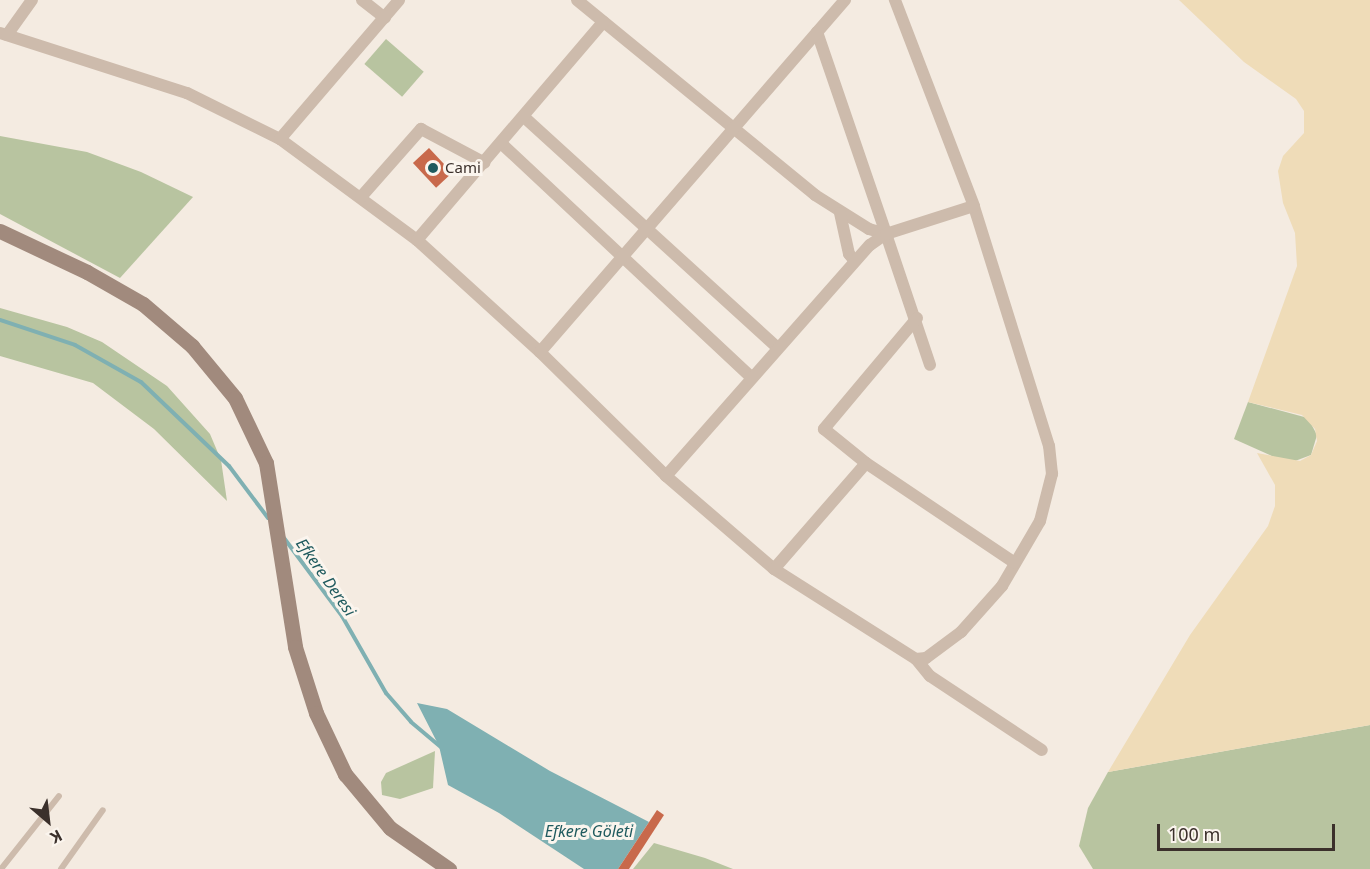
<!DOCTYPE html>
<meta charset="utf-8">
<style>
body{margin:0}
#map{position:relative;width:1370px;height:869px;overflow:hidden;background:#f4ebe1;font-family:"Noto Sans",sans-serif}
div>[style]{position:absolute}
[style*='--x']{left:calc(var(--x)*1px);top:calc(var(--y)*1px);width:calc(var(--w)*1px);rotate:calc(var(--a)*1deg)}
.green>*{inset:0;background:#b8c4a0;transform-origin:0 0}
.sand>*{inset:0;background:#efdcb8}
.water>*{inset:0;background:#7fb0b2}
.stream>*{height:4px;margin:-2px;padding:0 2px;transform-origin:2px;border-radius:2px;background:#7fb0b2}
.building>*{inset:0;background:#c8694b;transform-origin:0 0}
.lane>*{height:6px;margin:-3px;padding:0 3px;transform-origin:3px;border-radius:3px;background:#cdbbac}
.street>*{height:12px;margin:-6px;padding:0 6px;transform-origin:6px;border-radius:6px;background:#cdbbac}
.secondary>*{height:15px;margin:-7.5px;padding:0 7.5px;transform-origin:7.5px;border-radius:7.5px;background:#a18a7d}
.dots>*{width:16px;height:16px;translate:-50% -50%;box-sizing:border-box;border:3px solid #fbf5ee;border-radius:50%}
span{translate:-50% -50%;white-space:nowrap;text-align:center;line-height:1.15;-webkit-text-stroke:6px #fbf5ee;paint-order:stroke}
.poi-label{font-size:15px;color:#3b302b}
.left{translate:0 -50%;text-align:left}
.water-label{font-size:16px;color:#1f5a5e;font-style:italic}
.north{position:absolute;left:18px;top:791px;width:60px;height:60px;-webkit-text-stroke:4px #fbf5ee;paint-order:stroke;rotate:152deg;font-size:16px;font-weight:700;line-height:24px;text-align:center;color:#3b302b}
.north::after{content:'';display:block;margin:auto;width:21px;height:27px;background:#3b302b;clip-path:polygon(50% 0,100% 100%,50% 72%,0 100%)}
.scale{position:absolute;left:1157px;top:824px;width:178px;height:27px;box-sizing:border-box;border:3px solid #3b302b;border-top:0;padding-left:8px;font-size:18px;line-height:21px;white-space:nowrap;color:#3b302b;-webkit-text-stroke:4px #fbf5ee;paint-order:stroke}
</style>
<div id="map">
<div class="green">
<div style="left:386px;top:39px;width:50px;height:33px;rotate:41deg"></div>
<div style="clip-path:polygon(0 136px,87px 152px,141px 172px,193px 197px,120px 278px,0 214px)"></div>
<div style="clip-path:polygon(0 308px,67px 327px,102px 342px,167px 386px,210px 434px,221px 460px,227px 501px,154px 429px,93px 383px,0 356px)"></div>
<div style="clip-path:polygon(1248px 402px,1308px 418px,1317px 435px,1311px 455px,1295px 461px,1274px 457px,1234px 439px)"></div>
<div style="clip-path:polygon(1370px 725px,1370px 869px,1093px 869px,1079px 846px,1088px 808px,1108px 772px)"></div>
<div style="clip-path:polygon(435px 751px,433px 788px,400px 799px,382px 795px,381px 782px,386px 773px)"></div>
<div style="clip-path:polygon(654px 843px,705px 858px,733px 869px,633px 869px)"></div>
</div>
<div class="sand">
<div style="clip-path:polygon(1179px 0,1370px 0,1370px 725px,1108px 772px,1190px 635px,1268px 526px,1275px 506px,1275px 485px,1257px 453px,1300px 461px,1311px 455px,1317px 441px,1315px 429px,1302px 415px,1248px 402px,1297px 266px,1295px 233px,1283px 203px,1278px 171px,1283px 156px,1304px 133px,1304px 111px,1296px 99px,1244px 62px)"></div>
</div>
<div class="water">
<div style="clip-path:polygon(417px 703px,447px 709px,550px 771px,649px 822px,618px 869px,584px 869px,499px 813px,448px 785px,439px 746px)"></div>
</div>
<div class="stream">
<div style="--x:0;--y:320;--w:79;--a:18.4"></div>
<div style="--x:75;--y:345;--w:76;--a:29.3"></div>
<div style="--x:141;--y:382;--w:122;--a:43.7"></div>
<div style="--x:229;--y:466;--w:65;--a:53.1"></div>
<div style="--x:284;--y:538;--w:97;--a:53.4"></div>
<div style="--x:342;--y:616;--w:89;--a:60.3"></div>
<div style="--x:386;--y:693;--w:38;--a:49"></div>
<div style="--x:411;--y:722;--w:40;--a:40"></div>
</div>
<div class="building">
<div style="left:429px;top:148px;width:34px;height:22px;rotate:47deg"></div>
<div style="clip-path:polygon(657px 810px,664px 815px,629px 869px,618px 869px)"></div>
</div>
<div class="lane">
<div style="--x:1;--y:869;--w:93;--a:-51.5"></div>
<div style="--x:61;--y:869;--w:72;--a:-54.6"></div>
</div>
<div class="street">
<div style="--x:362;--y:0;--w:29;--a:38"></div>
<div style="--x:577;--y:0;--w:308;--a:39.3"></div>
<div style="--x:815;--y:195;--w:64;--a:32.2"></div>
<div style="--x:869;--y:229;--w:18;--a:16"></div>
<div style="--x:886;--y:234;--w:138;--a:71.4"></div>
<div style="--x:817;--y:32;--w:213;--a:71.1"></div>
<div style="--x:0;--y:33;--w:196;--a:17.8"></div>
<div style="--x:187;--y:93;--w:104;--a:26.3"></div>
<div style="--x:280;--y:139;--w:170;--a:36.4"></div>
<div style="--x:417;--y:240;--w:166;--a:42.3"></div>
<div style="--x:540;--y:352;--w:177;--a:44.5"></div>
<div style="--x:666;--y:476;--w:143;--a:40.7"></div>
<div style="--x:774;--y:569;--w:168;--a:32.4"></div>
<div style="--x:916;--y:659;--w:10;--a:-6"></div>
<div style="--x:926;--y:658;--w:44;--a:-36.6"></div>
<div style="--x:961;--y:632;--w:62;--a:-48.3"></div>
<div style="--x:1002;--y:586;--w:75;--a:-59.7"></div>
<div style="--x:1040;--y:521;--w:49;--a:-75.7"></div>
<div style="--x:1052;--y:474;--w:28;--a:-96"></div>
<div style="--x:1049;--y:446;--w:251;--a:-107.4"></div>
<div style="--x:974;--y:206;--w:221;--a:-111"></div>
<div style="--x:7;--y:35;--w:43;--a:-54.5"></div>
<div style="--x:524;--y:117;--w:343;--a:42.3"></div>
<div style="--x:280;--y:139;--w:183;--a:-49.4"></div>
<div style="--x:502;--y:144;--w:341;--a:43.1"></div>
<div style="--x:361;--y:197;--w:91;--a:-48.6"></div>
<div style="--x:421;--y:129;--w:72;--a:28"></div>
<div style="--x:840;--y:213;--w:42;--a:77.6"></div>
<div style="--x:849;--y:254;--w:8;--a:50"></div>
<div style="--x:417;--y:240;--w:287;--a:-49.5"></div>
<div style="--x:917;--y:318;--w:145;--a:130"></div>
<div style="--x:824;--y:429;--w:54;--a:39"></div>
<div style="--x:866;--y:463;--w:179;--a:33.9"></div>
<div style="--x:540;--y:352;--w:466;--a:-49.1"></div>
<div style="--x:666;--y:476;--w:308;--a:-48.6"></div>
<div style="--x:870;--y:245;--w:19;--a:-35"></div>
<div style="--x:886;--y:234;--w:92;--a:-17.7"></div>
<div style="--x:774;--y:569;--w:140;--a:-49"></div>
<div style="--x:916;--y:659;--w:22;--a:51"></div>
<div style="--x:930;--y:676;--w:134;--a:33.5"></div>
</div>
<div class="secondary">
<div style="--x:0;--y:231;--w:96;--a:25.2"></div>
<div style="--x:87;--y:272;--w:64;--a:29.7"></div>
<div style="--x:143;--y:304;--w:65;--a:40.6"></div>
<div style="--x:192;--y:346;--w:67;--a:50.4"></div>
<div style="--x:235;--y:398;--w:72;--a:64.5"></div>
<div style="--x:266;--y:463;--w:186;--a:81"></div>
<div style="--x:295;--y:647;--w:69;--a:72.3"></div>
<div style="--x:316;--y:713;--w:68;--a:64.6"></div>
<div style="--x:345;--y:774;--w:70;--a:50.2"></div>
<div style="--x:390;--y:828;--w:72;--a:34.8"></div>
</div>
<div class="dots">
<div style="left:433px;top:168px;background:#1f5a5e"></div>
</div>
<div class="poi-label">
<span class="left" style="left:445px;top:168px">Cami</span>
</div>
<div class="water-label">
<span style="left:326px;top:577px;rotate:55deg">Efkere Deresi</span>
<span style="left:589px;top:831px">Efkere Göleti</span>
</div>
<div class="north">K</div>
<div class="scale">100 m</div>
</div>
